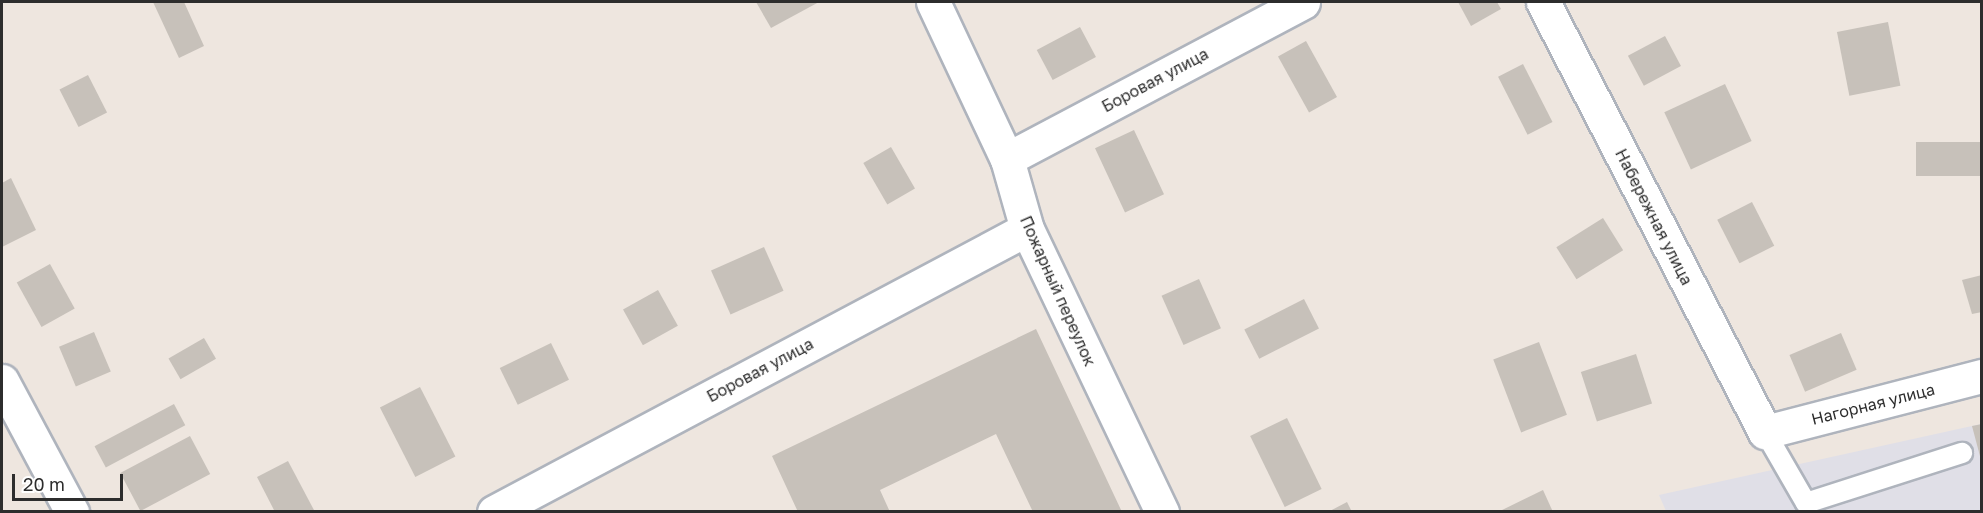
<!DOCTYPE html>
<meta charset="utf-8">
<style>
body{margin:0}
#map{position:relative;width:1983px;height:513px;overflow:hidden;background:#eee6df;font-family:"Golos Text",sans-serif}
div>[style]{position:absolute}
[style*='--x']{left:calc(var(--x)*1px);top:calc(var(--y)*1px);width:calc(var(--w)*1px);rotate:calc(var(--a)*1deg)}
.industrial>*{inset:0;background:#e0dfe7}
.building>*{inset:0;background:#c7c1ba;transform-origin:0 0}
.roads{filter:drop-shadow(2px 0 #afb4bd) drop-shadow(-2px 0 #afb4bd) drop-shadow(0 2px #afb4bd) drop-shadow(0 -2px #afb4bd)}
.lane>*{height:20px;margin:-10px;padding:0 10px;transform-origin:10px;border-radius:10px;background:#fff}
.street>*{height:33px;margin:-16.5px;padding:0 16.5px;transform-origin:16.5px;border-radius:16.5px;background:#fff}
.secondary>*{height:33px;margin:-16.5px;padding:0 16.5px;transform-origin:16.5px;border-radius:16.5px;background:#fff}
span{translate:-50% -50%;white-space:nowrap;text-align:center;line-height:1.15;-webkit-text-stroke:4.5px #fff;paint-order:stroke}
.street-label{font-size:16px;color:#2d2d2d}
.frame{position:absolute;inset:0;border:3px solid #2d2d2d;pointer-events:none}
.scale{position:absolute;left:12px;top:474px;width:111px;height:27px;box-sizing:border-box;border:3px solid #2d2d2d;border-top:0;padding-left:8px;font-size:18px;line-height:21px;white-space:nowrap;color:#2d2d2d;-webkit-text-stroke:4px #fff;paint-order:stroke}
</style>
<div id="map">
<div class="industrial">
<div style="clip-path:polygon(1981px 424px,1981px 511px,1666px 511px,1659px 495px)"></div>
</div>
<div class="building">
<div style="clip-path:polygon(153px 2px,184px 2px,204px 46px,179px 58px)"></div>
<div style="clip-path:polygon(756px 2px,819px 2px,771px 28px)"></div>
<div style="clip-path:polygon(1458px 2px,1497px 2px,1501px 9px,1471px 26px)"></div>
<div style="left:1888px;top:22px;width:65px;height:52px;rotate:79deg"></div>
<div style="left:1080px;top:27px;width:34px;height:49px;rotate:62deg"></div>
<div style="left:1665px;top:36px;width:34px;height:42px;rotate:62deg"></div>
<div style="left:1306px;top:41px;width:64px;height:32px;rotate:61deg"></div>
<div style="left:1523px;top:64px;width:65px;height:28px;rotate:63deg"></div>
<div style="left:88px;top:75px;width:42px;height:32px;rotate:63deg"></div>
<div style="left:1725px;top:84px;width:63px;height:67px;rotate:65deg"></div>
<div style="left:1134px;top:130px;width:71px;height:43px;rotate:65deg"></div>
<div style="left:1982px;top:142px;width:34px;height:66px;rotate:90deg"></div>
<div style="left:891px;top:147px;width:48px;height:32px;rotate:60deg"></div>
<div style="clip-path:polygon(11px 178px,36px 230px,2px 247px,2px 183px)"></div>
<div style="left:1752px;top:202px;width:49px;height:39px;rotate:63deg"></div>
<div style="left:1603px;top:218px;width:38px;height:55px;rotate:58deg"></div>
<div style="left:764px;top:247px;width:48px;height:58px;rotate:66deg"></div>
<div style="left:50px;top:264px;width:51px;height:38px;rotate:61deg"></div>
<div style="clip-path:polygon(1982px 275px,1982px 312px,1972px 314px,1962px 280px)"></div>
<div style="left:1199px;top:279px;width:54px;height:41px;rotate:66deg"></div>
<div style="left:658px;top:290px;width:41px;height:40px;rotate:61deg"></div>
<div style="left:1304px;top:299px;width:33px;height:67px;rotate:63deg"></div>
<div style="clip-path:polygon(1036px 329px,1122px 512px,1033px 512px,996px 434px,880px 490px,890px 512px,798px 512px,772px 456px)"></div>
<div style="left:94px;top:332px;width:43px;height:38px;rotate:67deg"></div>
<div style="left:1841px;top:333px;width:40px;height:56px;rotate:67deg"></div>
<div style="left:204px;top:338px;width:24px;height:41px;rotate:60deg"></div>
<div style="left:1539px;top:342px;width:78px;height:49px;rotate:69deg"></div>
<div style="left:551px;top:343px;width:41px;height:57px;rotate:64deg"></div>
<div style="left:1636px;top:354px;width:52px;height:58px;rotate:72deg"></div>
<div style="left:420px;top:387px;width:78px;height:45px;rotate:63deg"></div>
<div style="left:174px;top:404px;width:24px;height:90px;rotate:62deg"></div>
<div style="left:1287px;top:418px;width:79px;height:41px;rotate:64deg"></div>
<div style="clip-path:polygon(1982px 424px,1982px 460px,1981px 460px,1972px 426px)"></div>
<div style="left:190px;top:436px;width:43px;height:79px;rotate:62deg"></div>
<div style="clip-path:polygon(288px 461px,315px 512px,275px 512px,257px 477px)"></div>
<div style="clip-path:polygon(1543px 490px,1553px 512px,1498px 512px)"></div>
<div style="clip-path:polygon(1347px 502px,1352px 512px,1328px 512px)"></div>
</div>
<div class="roads">
<div class="lane">
<div style="--x:1765;--y:432;--w:82;--a:60"></div>
<div style="--x:1806;--y:503;--w:164;--a:-17.8"></div>
</div>
<div class="street">
<div style="--x:933;--y:2;--w:174;--a:64.8"></div>
<div style="--x:1007;--y:159;--w:73;--a:74.1"></div>
<div style="--x:1027;--y:229;--w:314;--a:64.5"></div>
<div style="--x:1543;--y:2;--w:484;--a:62.7"></div>
<div style="--x:1765;--y:432;--w:224;--a:-14.5"></div>
<div style="--x:1007;--y:159;--w:335;--a:-27.9"></div>
<div style="--x:494;--y:512;--w:603;--a:-27.97"></div>
</div>
<div class="secondary">
<div style="--x:2;--y:381;--w:149;--a:61.9"></div>
</div>
</div>
<div class="street-label">
<span style="left:1155px;top:80px;rotate:-28deg">Боровая улица</span>
<span style="left:1654px;top:217px;rotate:63deg">Набережная улица</span>
<span style="left:1058px;top:291px;rotate:66deg">Пожарный переулок</span>
<span style="left:760px;top:370px;rotate:-28deg">Боровая улица</span>
<span style="left:1873px;top:404px;rotate:-14deg">Нагорная улица</span>
</div>
<div class="frame"></div>
<div class="scale">20 m</div>
</div>
